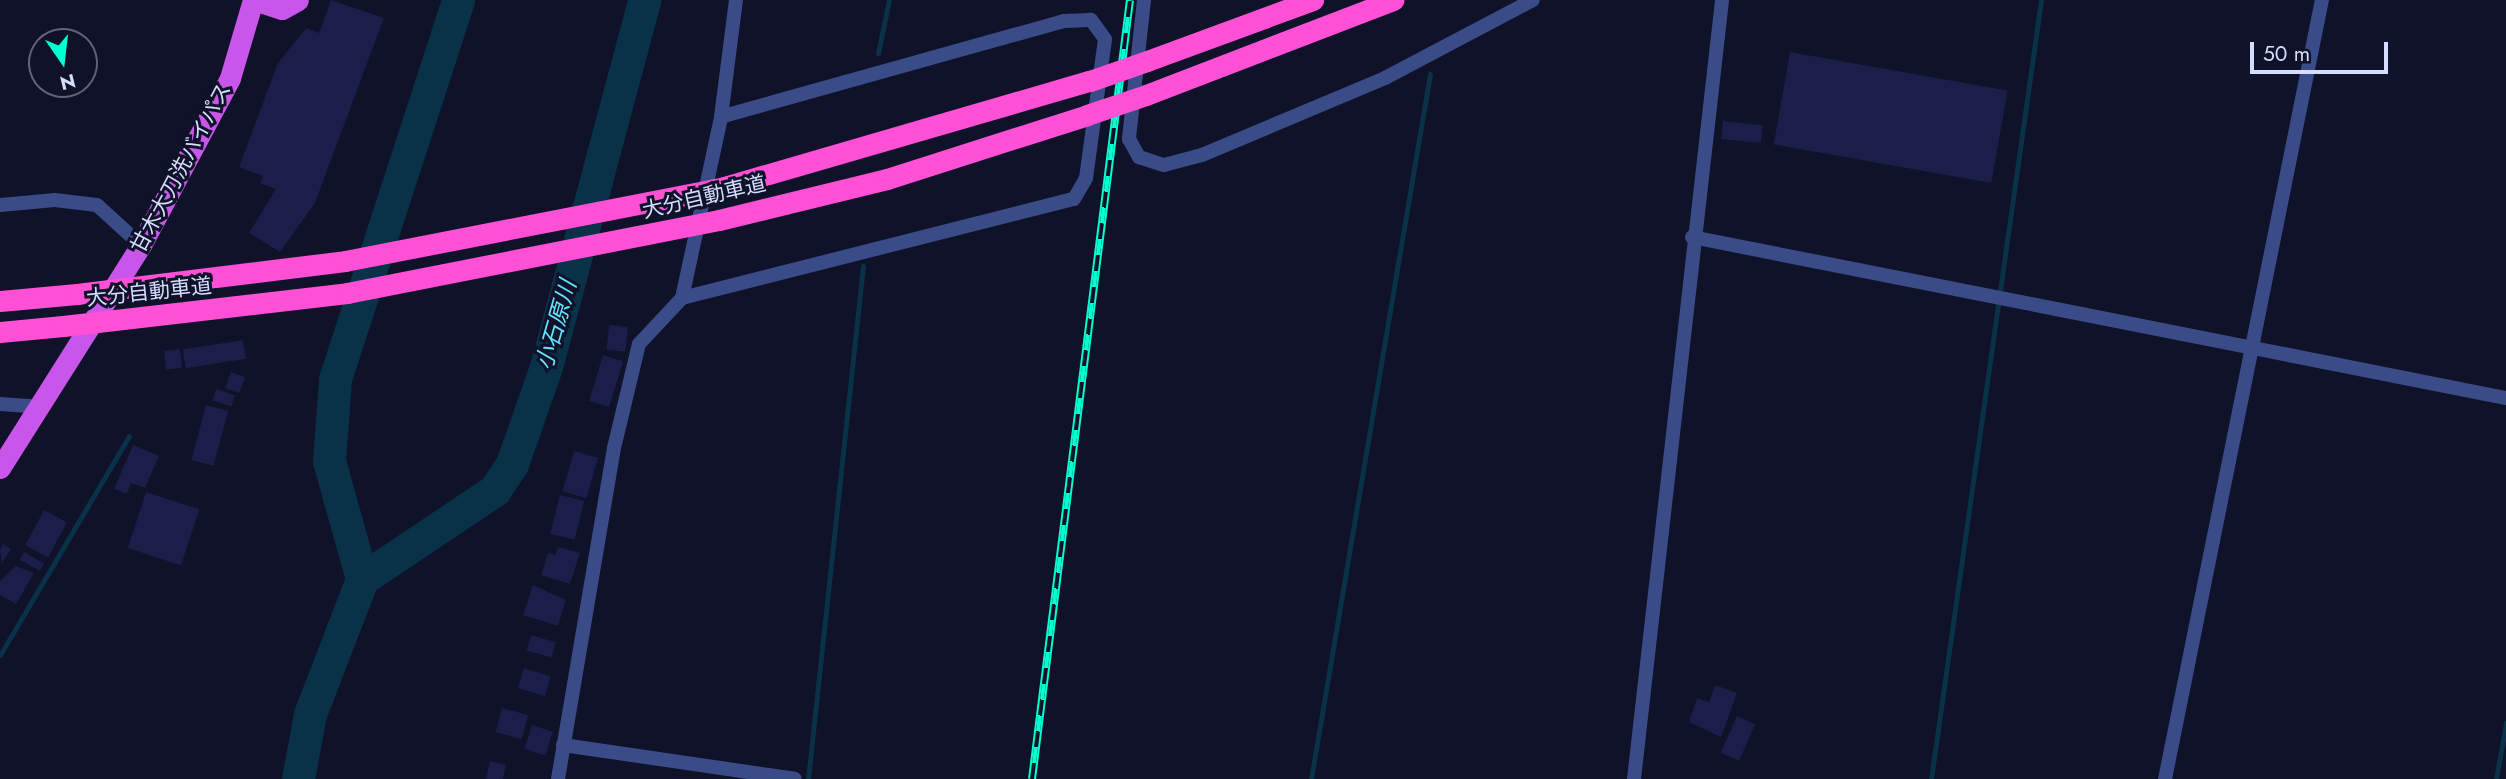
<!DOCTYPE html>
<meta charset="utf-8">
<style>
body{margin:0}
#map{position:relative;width:2506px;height:779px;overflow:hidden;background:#0f1228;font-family:Jost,"Noto Sans JP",sans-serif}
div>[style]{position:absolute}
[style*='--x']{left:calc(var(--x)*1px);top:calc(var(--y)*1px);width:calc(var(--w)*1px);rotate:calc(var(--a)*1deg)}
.stream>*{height:5px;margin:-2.5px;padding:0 2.5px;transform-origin:2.5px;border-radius:2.5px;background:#093147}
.river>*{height:33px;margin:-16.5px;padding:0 16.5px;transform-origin:16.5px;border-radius:16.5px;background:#093147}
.building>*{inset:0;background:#1a1e49;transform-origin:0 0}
.minor>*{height:14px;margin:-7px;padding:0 7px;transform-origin:7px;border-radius:7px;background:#394c88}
.trunk>*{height:21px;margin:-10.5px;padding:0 10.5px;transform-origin:10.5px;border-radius:10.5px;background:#c956ea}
.motorway>*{height:21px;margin:-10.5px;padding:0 10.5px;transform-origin:10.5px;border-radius:10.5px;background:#ff50d6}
.rail>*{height:8px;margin-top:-4px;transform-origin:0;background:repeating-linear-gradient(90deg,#0f1228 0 16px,#01ffd0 0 32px);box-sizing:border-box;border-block:2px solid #01ffd0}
.motorway-bridge>*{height:21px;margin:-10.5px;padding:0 10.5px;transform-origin:10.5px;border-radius:10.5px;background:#ff50d6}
span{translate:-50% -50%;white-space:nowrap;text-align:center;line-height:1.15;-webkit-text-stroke:6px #0f1228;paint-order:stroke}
.street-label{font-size:21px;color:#d5ddff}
.water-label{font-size:23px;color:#63e4ff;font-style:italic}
.north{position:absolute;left:28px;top:28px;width:70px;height:70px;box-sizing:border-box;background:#0f1228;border:2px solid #5e637e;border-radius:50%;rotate:166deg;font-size:19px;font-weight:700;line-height:28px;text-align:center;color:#d5ddff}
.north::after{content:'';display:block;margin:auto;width:24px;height:32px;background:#01ffd0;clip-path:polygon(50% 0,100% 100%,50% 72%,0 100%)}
.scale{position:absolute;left:2250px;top:42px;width:138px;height:32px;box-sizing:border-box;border:4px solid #d5ddff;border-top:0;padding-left:9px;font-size:21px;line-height:24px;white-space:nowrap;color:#d5ddff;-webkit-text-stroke:5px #0f1228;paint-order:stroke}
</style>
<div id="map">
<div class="stream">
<div style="--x:878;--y:53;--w:54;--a:-78.3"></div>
<div style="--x:0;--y:655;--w:254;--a:-59.5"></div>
<div style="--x:808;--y:779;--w:516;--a:-83.88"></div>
<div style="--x:1311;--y:779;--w:715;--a:-80.42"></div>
<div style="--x:1931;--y:779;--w:787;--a:-81.96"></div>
<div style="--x:2496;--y:779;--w:57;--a:-79.9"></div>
</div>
<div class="river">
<div style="--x:362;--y:579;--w:123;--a:-105.6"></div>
<div style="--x:329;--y:461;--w:82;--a:-85.8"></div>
<div style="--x:335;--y:379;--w:398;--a:-72"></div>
<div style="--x:298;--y:779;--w:66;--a:-79.5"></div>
<div style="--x:310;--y:714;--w:145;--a:-68.9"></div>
<div style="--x:362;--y:579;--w:160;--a:-33.8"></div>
<div style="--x:495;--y:490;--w:31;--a:-57"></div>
<div style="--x:512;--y:464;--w:103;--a:-70.7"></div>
<div style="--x:546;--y:367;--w:380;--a:-75"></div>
</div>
<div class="building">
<div style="clip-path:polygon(331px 0,384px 18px,315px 203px,280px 252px,249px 233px,276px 189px,260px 183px,263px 176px,239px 167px,278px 63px,306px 28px,319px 33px)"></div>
<div style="left:1790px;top:52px;width:221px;height:94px;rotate:10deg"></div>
<div style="left:1723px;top:121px;width:40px;height:18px;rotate:6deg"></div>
<div style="left:609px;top:325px;width:19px;height:25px;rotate:6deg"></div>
<div style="left:243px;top:340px;width:19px;height:61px;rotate:81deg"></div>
<div style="left:180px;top:349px;width:19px;height:16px;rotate:84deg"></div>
<div style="left:603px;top:355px;width:21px;height:48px;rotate:17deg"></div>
<div style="left:231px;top:372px;width:15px;height:17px;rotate:20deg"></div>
<div style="left:216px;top:389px;width:20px;height:12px;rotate:18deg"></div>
<div style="left:206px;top:405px;width:23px;height:57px;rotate:15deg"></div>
<div style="clip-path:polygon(133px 445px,159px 456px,145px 488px,131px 483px,127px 494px,114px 489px)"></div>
<div style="left:574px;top:451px;width:25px;height:42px;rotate:16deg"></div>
<div style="left:146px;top:492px;width:56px;height:59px;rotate:18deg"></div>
<div style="left:560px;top:495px;width:25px;height:40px;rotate:14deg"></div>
<div style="left:44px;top:510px;width:26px;height:40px;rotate:28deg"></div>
<div style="clip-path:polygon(3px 544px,11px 549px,2px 563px,0 550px)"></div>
<div style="clip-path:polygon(558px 547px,580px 553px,570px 584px,541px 575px,548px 553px,555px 555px)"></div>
<div style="left:24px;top:552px;width:23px;height:9px;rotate:29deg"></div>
<div style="clip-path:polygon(16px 566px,34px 573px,16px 604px,0 595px,0 581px)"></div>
<div style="clip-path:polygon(533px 585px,566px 600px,558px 626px,523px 615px)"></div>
<div style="left:531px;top:635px;width:26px;height:16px;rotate:16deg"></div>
<div style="left:524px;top:668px;width:28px;height:21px;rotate:17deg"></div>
<div style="clip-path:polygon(1715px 685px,1737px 693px,1721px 737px,1689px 722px,1697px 698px,1709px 702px)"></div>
<div style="left:502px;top:708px;width:27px;height:25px;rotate:15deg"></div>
<div style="left:1737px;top:716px;width:20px;height:40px;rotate:24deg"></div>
<div style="left:532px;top:725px;width:22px;height:25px;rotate:18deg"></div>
<div style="clip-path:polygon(490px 761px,506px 765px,503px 779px,486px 779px)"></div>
</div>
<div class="minor">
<div style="--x:1144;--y:0;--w:140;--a:96.2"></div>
<div style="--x:1129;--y:139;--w:21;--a:61"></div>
<div style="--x:1139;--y:157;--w:26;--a:18"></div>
<div style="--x:1164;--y:165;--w:39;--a:-15"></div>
<div style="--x:1202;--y:155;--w:199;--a:-22.8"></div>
<div style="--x:1385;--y:78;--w:167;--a:-27.8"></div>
<div style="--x:0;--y:205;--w:55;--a:-5.2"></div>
<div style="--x:55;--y:200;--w:42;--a:6.8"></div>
<div style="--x:97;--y:205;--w:59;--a:42.3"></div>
<div style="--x:1692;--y:237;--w:830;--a:11.19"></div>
<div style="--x:682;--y:298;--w:404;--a:-14.2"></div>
<div style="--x:1074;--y:199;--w:24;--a:-60"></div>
<div style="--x:1086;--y:178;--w:140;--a:-82.2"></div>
<div style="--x:1105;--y:39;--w:24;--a:-126"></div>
<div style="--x:1091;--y:20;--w:27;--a:178"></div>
<div style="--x:1064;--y:21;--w:356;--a:164.4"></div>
<div style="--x:0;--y:404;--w:39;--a:4"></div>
<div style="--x:563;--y:745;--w:234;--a:8.3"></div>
<div style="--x:558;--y:779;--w:336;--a:-80.4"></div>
<div style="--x:614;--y:448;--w:107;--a:-76.5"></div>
<div style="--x:639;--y:344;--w:63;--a:-46.9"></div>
<div style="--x:682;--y:298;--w:185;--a:-77.8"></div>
<div style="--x:721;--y:117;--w:118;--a:-82.7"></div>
<div style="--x:1634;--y:779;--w:784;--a:-83.55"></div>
<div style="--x:2165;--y:779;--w:795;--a:-78.61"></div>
</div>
<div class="trunk">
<div style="--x:254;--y:0;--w:29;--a:18"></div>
<div style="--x:282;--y:9;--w:18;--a:-29"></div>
<div style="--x:0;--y:468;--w:264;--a:-57.7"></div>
<div style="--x:141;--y:245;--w:189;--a:-61.9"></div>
<div style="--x:230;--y:78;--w:81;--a:-73.6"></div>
</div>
<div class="motorway">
<div style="--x:1147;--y:61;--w:177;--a:-20.2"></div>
<div style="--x:1146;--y:95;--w:265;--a:-21"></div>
<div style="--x:724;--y:187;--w:381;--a:-16.2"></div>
<div style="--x:719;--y:220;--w:173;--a:-13.7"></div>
<div style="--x:887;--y:179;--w:210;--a:-17.7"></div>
<div style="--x:0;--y:301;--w:77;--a:-5.2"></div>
<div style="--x:0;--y:332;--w:63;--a:-5.4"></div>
</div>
<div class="rail">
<div style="--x:1032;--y:779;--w:785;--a:-82.83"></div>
</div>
<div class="motorway-bridge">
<div style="--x:1090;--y:81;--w:60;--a:-19.3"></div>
<div style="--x:1087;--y:115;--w:62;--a:-18.7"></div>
<div style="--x:77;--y:294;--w:270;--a:-7"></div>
<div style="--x:345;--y:261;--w:386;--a:-11"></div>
<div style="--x:63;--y:326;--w:286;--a:-6.6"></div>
<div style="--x:347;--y:293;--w:379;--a:-11.1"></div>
</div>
<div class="street-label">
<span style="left:181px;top:168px;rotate:-62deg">甘木大刀洗バイパス</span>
<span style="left:704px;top:197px;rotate:-13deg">大分自動車道</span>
<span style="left:149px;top:292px;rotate:-6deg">大分自動車道</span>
</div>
<div class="water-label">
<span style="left:556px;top:325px;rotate:-74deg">小石原川</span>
</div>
<div class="north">N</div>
<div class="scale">50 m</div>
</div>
